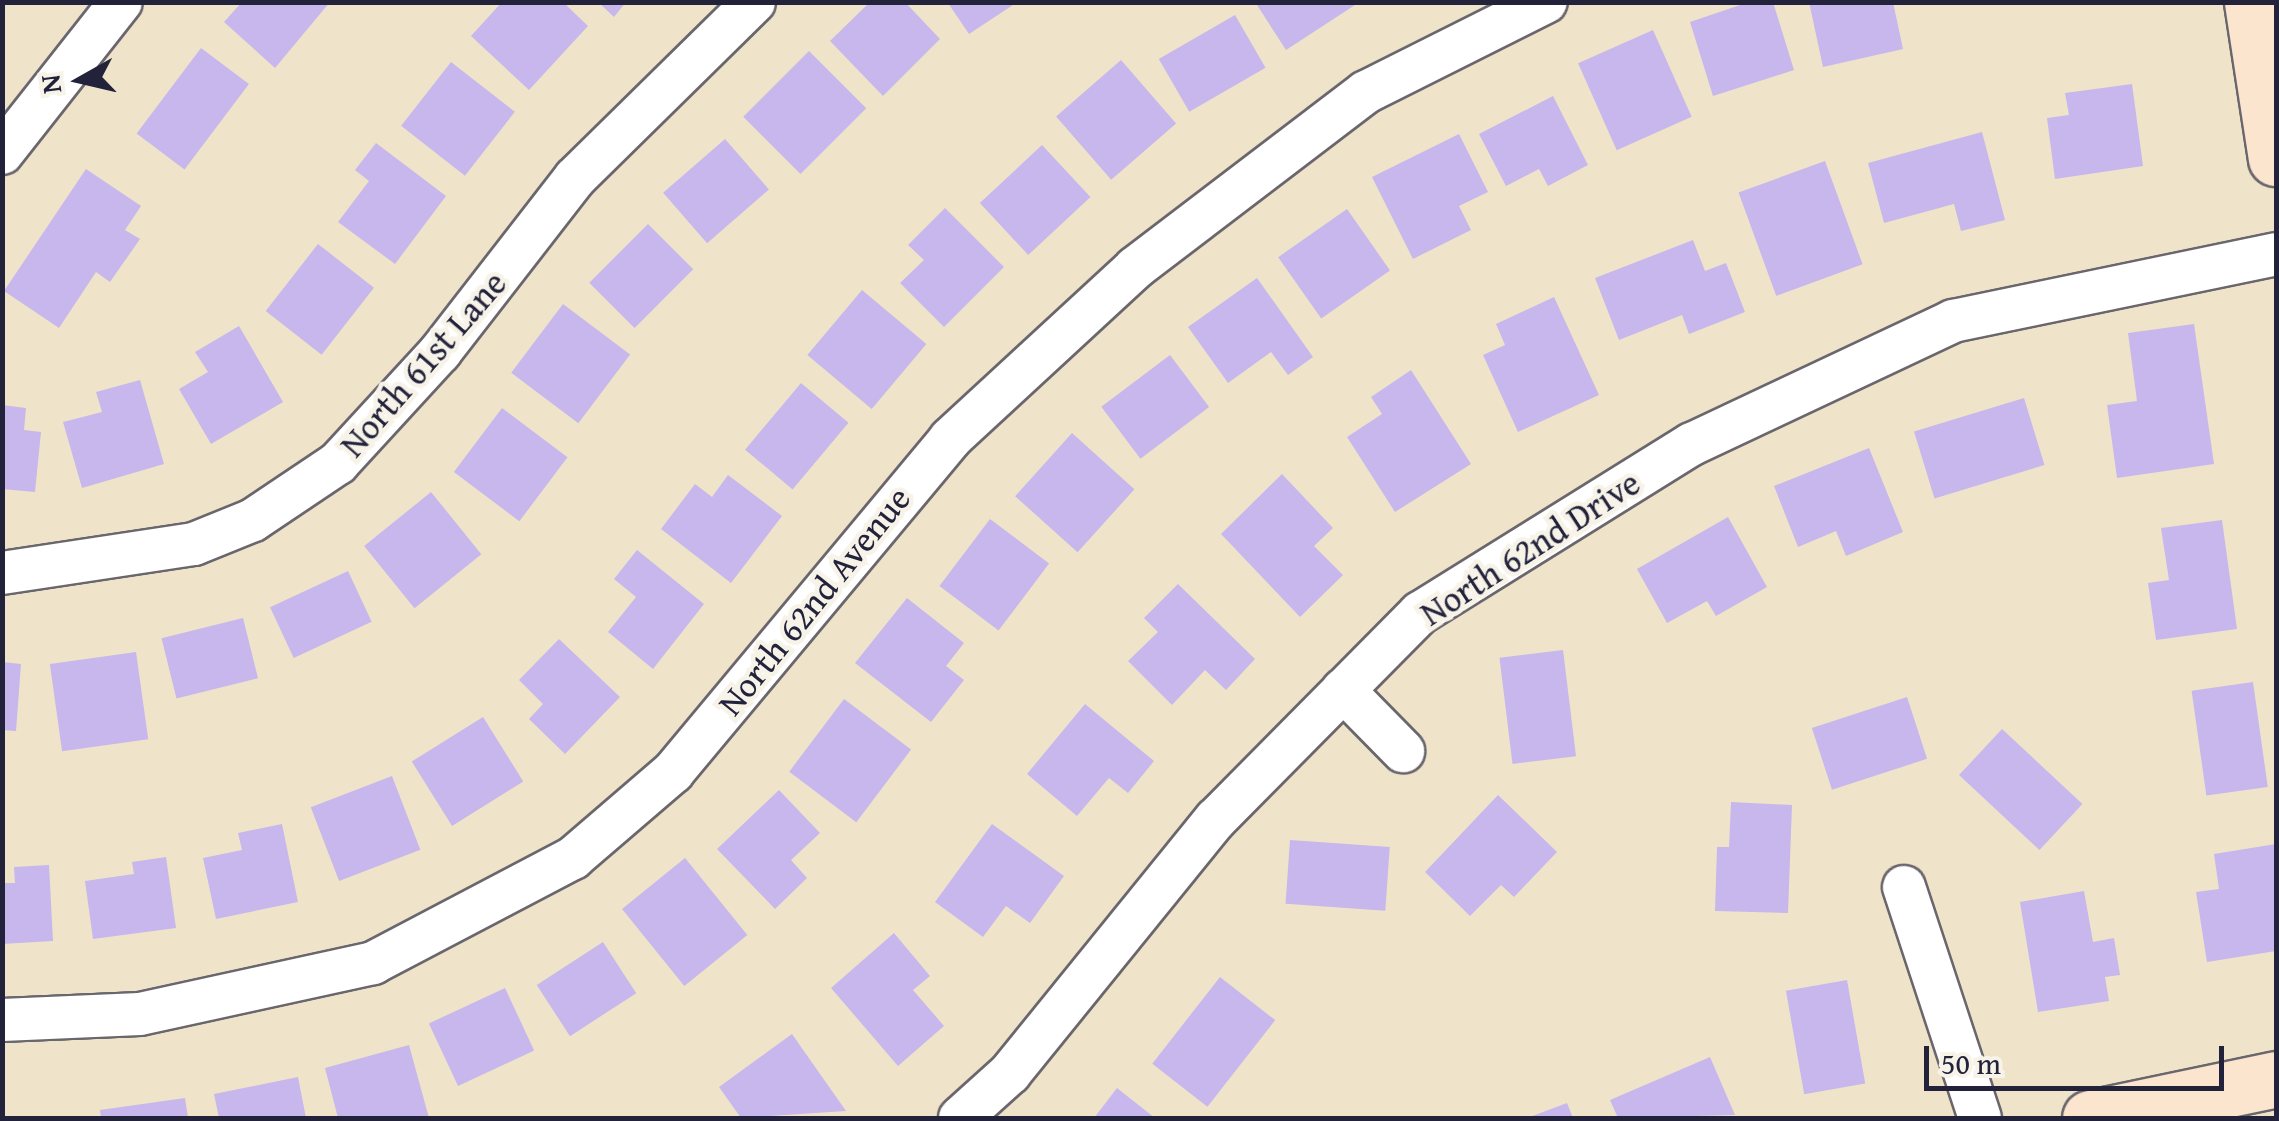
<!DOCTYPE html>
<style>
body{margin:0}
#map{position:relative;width:2279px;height:1121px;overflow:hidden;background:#efe4c9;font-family:"Gentium Book Plus",serif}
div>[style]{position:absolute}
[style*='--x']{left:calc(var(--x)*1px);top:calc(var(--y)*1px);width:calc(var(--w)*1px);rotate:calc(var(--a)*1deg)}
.building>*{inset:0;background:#c7b7ed;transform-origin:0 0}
.roads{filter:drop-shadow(2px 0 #6a666d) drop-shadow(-2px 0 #6a666d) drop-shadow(0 2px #6a666d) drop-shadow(0 -2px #6a666d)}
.street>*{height:42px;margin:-21px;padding:0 21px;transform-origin:21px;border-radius:21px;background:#fff}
.secondary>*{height:55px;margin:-27.5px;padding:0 27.5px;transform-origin:27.5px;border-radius:27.5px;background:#fce5cf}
span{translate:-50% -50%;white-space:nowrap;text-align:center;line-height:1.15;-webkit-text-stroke:9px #f7f3e8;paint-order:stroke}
.street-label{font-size:35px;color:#22223b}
.frame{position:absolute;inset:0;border:5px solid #22223b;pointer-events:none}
.north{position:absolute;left:30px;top:30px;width:100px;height:100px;-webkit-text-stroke:8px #f7f3e8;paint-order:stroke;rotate:262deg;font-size:28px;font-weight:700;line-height:40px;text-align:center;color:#22223b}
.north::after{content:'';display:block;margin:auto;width:35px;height:45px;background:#22223b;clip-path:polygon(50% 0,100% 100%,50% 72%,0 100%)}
.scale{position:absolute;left:1924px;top:1046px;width:300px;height:45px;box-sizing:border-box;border:5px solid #22223b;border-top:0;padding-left:12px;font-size:30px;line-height:35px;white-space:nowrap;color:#22223b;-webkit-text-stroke:8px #f7f3e8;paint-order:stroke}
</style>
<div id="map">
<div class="building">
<div style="clip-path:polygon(242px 2px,330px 2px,275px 68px,224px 22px)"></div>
<div style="clip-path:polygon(502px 2px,563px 2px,588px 26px,529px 90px,471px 36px)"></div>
<div style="clip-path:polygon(598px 2px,626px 2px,614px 17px)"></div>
<div style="clip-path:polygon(870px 2px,905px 2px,940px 39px,883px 96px,830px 41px)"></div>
<div style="clip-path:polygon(1255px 2px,1353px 2px,1355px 5px,1286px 50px)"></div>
<div style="clip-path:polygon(1749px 2px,1773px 2px,1794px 70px,1713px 96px,1690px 22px)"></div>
<div style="clip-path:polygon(1809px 2px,1893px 2px,1903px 49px,1823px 67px)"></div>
<div style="clip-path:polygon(948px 3px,1016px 3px,969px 34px)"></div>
<div style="left:1235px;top:15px;width:61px;height:88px;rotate:60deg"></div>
<div style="left:1653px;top:30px;width:95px;height:82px;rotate:66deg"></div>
<div style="left:201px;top:48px;width:60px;height:107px;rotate:37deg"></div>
<div style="left:809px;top:51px;width:81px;height:93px;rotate:45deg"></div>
<div style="left:1121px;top:60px;width:84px;height:86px;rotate:49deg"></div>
<div style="left:451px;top:62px;width:81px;height:81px;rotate:38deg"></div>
<div style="clip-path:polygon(2132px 84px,2143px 166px,2055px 179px,2047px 118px,2069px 115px,2065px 93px)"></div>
<div style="clip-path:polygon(1553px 96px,1588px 165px,1548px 186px,1539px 169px,1506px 186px,1479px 134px)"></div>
<div style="clip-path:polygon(1982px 132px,2005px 220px,1961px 231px,1954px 204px,1884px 223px,1868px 163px)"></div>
<div style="clip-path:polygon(1459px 134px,1488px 192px,1459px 206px,1471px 230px,1413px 259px,1372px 177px)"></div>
<div style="left:725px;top:139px;width:67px;height:82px;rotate:49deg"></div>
<div style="clip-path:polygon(376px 143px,446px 196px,395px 264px,338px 222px,369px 181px,355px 170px)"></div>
<div style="left:1042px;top:145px;width:71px;height:85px;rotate:47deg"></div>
<div style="left:1825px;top:161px;width:110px;height:92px;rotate:70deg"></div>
<div style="clip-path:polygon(86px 169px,141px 206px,125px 230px,140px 239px,110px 282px,96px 272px,59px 328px,4px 291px)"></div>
<div style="clip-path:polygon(945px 208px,1004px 267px,944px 327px,900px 283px,924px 260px,908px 245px)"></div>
<div style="left:1347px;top:209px;width:75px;height:84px;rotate:55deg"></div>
<div style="left:648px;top:224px;width:64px;height:83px;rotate:45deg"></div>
<div style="clip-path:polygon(1693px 240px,1705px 271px,1726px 263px,1745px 312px,1689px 334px,1682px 315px,1619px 340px,1595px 278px)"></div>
<div style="left:318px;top:244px;width:71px;height:85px;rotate:38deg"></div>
<div style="clip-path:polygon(1257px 278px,1313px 357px,1288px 375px,1271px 352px,1228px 383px,1188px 327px)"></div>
<div style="left:862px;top:290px;width:84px;height:85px;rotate:40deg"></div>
<div style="clip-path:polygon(1554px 297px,1599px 395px,1518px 432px,1483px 355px,1505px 345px,1496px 324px)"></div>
<div style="left:563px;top:304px;width:84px;height:86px;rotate:37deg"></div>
<div style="clip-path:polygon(2194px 324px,2214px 464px,2117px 478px,2107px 405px,2137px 401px,2128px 333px)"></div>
<div style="clip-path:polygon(239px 326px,283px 402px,211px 444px,179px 389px,208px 372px,195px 352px)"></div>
<div style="left:1170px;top:355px;width:65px;height:86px;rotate:53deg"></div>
<div style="clip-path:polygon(1411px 370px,1471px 464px,1395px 512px,1347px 437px,1382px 414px,1371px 397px)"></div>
<div style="clip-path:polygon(140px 380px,164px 464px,82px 488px,63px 422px,102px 412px,96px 392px)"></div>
<div style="left:801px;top:383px;width:62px;height:87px;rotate:40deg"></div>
<div style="left:2024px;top:398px;width:70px;height:115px;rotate:73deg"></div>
<div style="clip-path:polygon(2px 405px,26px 408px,24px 430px,41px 432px,35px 492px,2px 489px)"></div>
<div style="left:502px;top:408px;width:82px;height:80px;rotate:37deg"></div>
<div style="left:1072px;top:433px;width:84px;height:85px;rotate:42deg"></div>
<div style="clip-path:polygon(1869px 448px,1903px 532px,1846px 556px,1836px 531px,1798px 547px,1774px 486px)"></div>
<div style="clip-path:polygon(1282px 474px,1333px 528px,1314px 546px,1343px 575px,1300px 617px,1221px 534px)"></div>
<div style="clip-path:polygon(728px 475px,782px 516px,731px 583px,661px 529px,695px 484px,712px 497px)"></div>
<div style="left:431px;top:492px;width:80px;height:86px;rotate:51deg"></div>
<div style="clip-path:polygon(1728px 517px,1767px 587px,1716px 616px,1707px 601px,1667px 623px,1637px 569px)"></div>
<div style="left:990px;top:519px;width:74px;height:84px;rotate:37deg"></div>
<div style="clip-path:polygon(2222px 520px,2237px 629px,2156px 640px,2148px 583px,2169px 580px,2161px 528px)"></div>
<div style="clip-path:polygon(637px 550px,704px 604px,653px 669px,608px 632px,636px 597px,614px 579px)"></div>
<div style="left:348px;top:571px;width:56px;height:86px;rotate:65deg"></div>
<div style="clip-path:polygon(1178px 584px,1255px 659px,1226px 690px,1205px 670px,1172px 705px,1128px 661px,1158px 632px,1144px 618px)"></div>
<div style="clip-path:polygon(907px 598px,964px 643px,946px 666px,964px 680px,931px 722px,855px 663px)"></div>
<div style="left:243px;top:618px;width:62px;height:84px;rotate:76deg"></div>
<div style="clip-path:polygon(559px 639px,620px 697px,565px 754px,529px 719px,543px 704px,519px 680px)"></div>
<div style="left:1563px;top:650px;width:107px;height:64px;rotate:83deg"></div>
<div style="left:136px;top:652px;width:88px;height:87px;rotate:82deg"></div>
<div style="clip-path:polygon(2px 662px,21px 664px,16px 731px,2px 730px)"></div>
<div style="left:2253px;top:682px;width:106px;height:62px;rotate:82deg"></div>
<div style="left:1907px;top:697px;width:65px;height:100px;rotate:72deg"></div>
<div style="left:844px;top:699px;width:84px;height:91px;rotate:37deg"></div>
<div style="clip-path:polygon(1085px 704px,1154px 761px,1128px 793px,1109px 778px,1077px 816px,1027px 774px)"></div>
<div style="left:483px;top:717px;width:76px;height:84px;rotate:58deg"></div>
<div style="left:2002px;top:729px;width:110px;height:63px;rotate:43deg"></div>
<div style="left:392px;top:776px;width:79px;height:87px;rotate:69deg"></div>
<div style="clip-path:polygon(779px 790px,820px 833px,791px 860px,807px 878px,775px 909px,717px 849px)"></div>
<div style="clip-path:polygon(1498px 795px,1557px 852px,1514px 897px,1501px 885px,1470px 916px,1425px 872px)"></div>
<div style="clip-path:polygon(1731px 802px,1792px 805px,1788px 913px,1715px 911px,1717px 847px,1729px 847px)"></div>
<div style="clip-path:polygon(282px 824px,298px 902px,216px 919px,203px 858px,242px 850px,238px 833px)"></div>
<div style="clip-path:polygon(992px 824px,1064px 876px,1030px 923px,1006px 906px,983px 937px,935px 902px)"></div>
<div style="left:1290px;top:840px;width:100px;height:64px;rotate:4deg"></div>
<div style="clip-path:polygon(2276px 844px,2276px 951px,2207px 962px,2196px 892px,2219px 889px,2214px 854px)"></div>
<div style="clip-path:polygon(166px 857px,176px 928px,93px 939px,85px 881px,134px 874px,132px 862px)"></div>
<div style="left:685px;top:858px;width:99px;height:81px;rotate:51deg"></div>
<div style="clip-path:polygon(49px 865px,53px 941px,2px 944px,2px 883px,15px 883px,14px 867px)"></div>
<div style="clip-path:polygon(2084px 891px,2093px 942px,2114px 938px,2120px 975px,2105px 977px,2109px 1001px,2038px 1012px,2020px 902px)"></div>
<div style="clip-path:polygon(894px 933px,930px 976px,913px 990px,944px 1026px,898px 1066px,831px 988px)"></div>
<div style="left:603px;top:942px;width:61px;height:79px;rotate:57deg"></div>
<div style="left:1220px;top:977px;width:70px;height:110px;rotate:38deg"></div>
<div style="left:1847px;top:980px;width:105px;height:62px;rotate:80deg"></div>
<div style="left:505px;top:988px;width:69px;height:84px;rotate:65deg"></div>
<div style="clip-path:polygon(792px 1034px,846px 1111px,741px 1118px,719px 1087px)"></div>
<div style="clip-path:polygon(409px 1045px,429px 1118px,338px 1118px,325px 1068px)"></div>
<div style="clip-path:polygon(1710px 1057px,1735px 1115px,1618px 1118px,1610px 1100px)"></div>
<div style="clip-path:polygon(298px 1077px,306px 1118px,219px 1118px,214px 1094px)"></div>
<div style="clip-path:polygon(1117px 1088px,1155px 1118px,1094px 1118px)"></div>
<div style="clip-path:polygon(185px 1098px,188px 1118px,101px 1118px,100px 1110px)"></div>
<div style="clip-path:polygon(1567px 1103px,1573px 1118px,1527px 1118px)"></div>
</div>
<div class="roads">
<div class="street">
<div style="--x:2;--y:153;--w:192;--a:-51.8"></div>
<div style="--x:2;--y:573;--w:194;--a:-8.6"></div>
<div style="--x:194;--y:544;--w:64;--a:-22.1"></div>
<div style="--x:253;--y:520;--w:102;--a:-33.8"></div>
<div style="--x:338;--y:463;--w:151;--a:-47.4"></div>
<div style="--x:440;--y:352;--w:220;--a:-52.2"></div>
<div style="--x:575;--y:178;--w:251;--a:-44.5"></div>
<div style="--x:1343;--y:690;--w:86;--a:45.5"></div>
<div style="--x:1904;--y:887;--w:243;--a:71.8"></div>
<div style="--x:2;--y:1020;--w:138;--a:-2.5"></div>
<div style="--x:140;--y:1014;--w:239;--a:-12.3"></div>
<div style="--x:373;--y:963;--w:226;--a:-27.7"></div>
<div style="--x:573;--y:858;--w:132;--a:-40.7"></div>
<div style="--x:673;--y:772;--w:433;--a:-50.2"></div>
<div style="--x:950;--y:439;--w:252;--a:-42.7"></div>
<div style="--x:1135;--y:268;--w:290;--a:-37.3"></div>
<div style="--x:1366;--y:92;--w:201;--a:-26.6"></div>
<div style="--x:960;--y:1118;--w:67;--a:-42"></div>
<div style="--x:1010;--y:1073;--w:327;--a:-51"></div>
<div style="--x:1216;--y:819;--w:290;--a:-45.3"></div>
<div style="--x:1420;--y:613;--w:320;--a:-31.9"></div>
<div style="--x:1692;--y:444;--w:289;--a:-25.2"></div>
<div style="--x:1953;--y:321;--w:330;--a:-11.7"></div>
</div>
<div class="secondary">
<div style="--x:2252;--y:2;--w:158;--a:81.3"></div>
<div style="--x:2090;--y:1118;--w:190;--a:-11.8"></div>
</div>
</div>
<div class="street-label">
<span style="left:423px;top:364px;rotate:-49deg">North 61st Lane</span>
<span style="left:1530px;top:548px;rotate:-33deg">North 62nd Drive</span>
<span style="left:814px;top:601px;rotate:-51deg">North 62nd Avenue</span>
</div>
<div class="frame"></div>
<div class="north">N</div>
<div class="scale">50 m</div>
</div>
